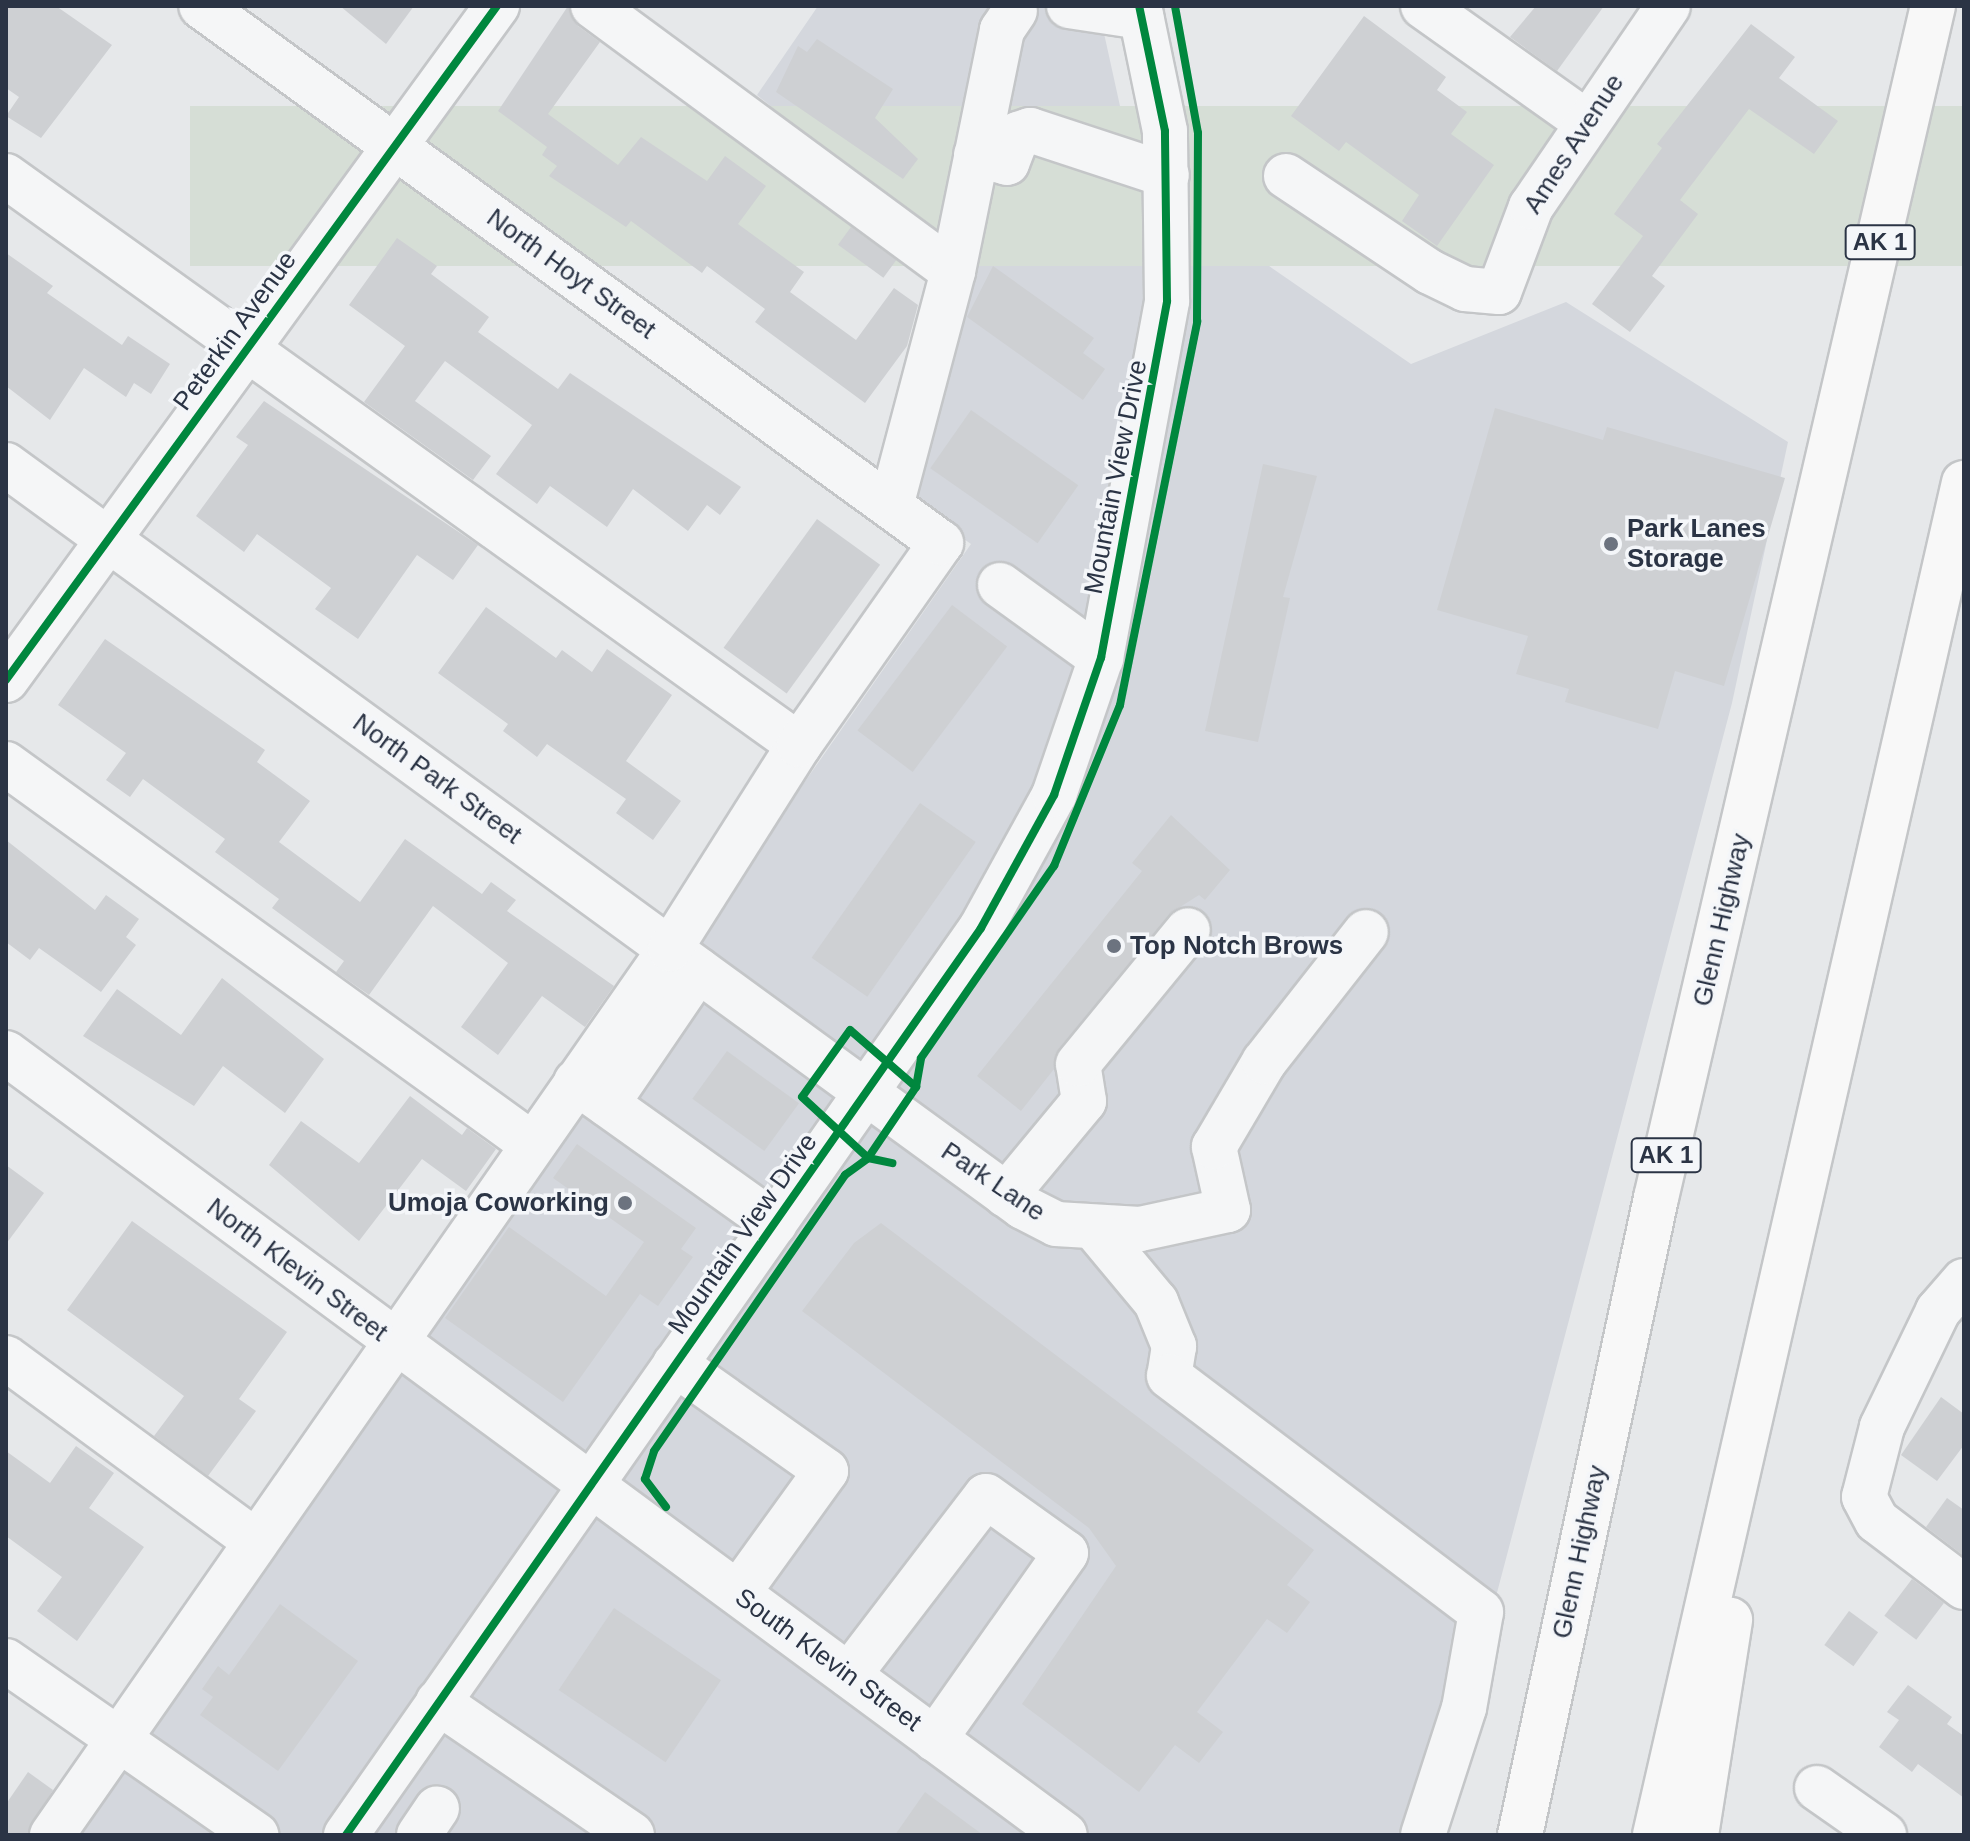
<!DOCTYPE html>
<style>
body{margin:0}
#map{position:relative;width:1970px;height:1841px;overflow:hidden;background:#e6e8ea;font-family:Helvetica,sans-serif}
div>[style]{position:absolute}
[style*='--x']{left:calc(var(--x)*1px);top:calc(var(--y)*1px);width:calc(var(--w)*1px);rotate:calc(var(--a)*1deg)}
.built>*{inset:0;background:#d4d7dd}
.green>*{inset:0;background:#d6ded6;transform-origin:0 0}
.building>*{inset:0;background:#ced0d3;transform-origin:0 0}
.roads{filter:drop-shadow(2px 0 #c4c6c8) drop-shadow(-2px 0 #c4c6c8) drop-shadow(0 2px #c4c6c8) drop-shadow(0 -2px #c4c6c8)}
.minor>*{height:44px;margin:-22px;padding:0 22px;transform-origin:22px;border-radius:22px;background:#f5f6f7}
.highway>*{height:44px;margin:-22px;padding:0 22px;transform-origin:22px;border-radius:22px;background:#f8f8f8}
.cycleway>*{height:8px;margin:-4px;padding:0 4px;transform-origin:4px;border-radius:4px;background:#00873e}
.dots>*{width:22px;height:22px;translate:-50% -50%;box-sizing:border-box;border:4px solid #f4f6f9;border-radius:50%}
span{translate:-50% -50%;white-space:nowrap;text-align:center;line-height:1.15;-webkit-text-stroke:7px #f4f6f9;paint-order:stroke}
.shield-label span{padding:2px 6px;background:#f4f6f9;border:2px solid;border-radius:6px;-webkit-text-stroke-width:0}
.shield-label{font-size:24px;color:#2b3445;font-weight:700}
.street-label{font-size:26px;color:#2b3445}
.poi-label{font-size:26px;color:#2b3445;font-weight:700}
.left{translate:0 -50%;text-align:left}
.right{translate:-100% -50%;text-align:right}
.frame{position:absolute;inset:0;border:8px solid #2b3445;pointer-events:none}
</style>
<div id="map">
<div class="built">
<div style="clip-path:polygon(818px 6px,1098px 6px,1129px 147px,1201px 219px,1411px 364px,1566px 302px,1788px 442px,1732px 703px,1433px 1835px,69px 1835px,971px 544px,906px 498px,936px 240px,757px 95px)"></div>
</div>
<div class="green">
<div style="left:1964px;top:106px;width:160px;height:1774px;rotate:90deg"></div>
</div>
<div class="building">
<div style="clip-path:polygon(6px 6px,56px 6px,112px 45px,41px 138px,6px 116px,19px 97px,6px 88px)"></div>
<div style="clip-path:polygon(340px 6px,414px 6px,386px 44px)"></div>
<div style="clip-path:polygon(568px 6px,578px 26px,600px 42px,548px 114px,618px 165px,641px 137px,707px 181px,725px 156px,766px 186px,738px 224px,804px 272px,790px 292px,856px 340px,894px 288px,918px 305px,907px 346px,865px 403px,755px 322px,765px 309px,707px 266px,702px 273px,631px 221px,626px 227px,549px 176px,557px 166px,542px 155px,547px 147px,498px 111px)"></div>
<div style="clip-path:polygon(1536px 6px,1604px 6px,1557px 71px,1510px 37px)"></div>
<div style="clip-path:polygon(1364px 16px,1446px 77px,1437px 90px,1467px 112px,1451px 134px,1494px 165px,1437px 246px,1402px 221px,1419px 195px,1346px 142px,1339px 151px,1291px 116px)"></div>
<div style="clip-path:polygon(1751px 24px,1795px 57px,1779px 78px,1838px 121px,1814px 154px,1749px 109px,1680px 200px,1698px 214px,1652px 276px,1665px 286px,1630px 332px,1592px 304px,1643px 236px,1614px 214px,1662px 148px,1657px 144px)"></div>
<div style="clip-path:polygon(817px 39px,893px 89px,875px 118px,918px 159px,903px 179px,776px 92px,798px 46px,807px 52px)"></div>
<div style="left:851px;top:227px;width:56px;height:22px;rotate:36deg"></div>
<div style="clip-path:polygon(397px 238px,437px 266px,431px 274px,489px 317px,478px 332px,558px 389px,570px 373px,741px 487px,720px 515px,707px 505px,688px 531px,633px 489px,607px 527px,550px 486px,537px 504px,496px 474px,532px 425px,445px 361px,415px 401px,491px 456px,473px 480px,364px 402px,405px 346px,349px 305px)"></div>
<div style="clip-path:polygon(6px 253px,53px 286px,47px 293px,122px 345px,128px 336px,170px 364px,151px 394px,134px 383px,126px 397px,84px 368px,50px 420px,6px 386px)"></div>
<div style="clip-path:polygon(993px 266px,1094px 338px,1083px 353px,1105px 369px,1083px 400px,967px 317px)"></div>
<div style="clip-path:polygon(264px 401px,478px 545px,453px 580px,417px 555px,358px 639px,315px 609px,331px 588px,257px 534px,244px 552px,196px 516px,248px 445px,236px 437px)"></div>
<div style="clip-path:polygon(1495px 408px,1603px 440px,1607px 427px,1785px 478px,1724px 686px,1675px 671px,1658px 729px,1565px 702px,1569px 689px,1516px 674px,1528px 636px,1437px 610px)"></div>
<div style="left:971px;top:410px;width:131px;height:71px;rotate:35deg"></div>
<div style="clip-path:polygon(1263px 464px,1317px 476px,1283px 597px,1290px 598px,1258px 742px,1205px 731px)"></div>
<div style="left:817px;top:519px;width:78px;height:159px;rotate:36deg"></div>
<div style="left:952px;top:605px;width:69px;height:157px;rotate:37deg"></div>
<div style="clip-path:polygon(486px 607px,556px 658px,562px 650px,592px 672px,607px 649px,672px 695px,626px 761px,681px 801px,653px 840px,616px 813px,626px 799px,547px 744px,537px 757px,503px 731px,508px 724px,438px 673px)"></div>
<div style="clip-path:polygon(105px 639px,265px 750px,257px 762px,310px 801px,279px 842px,360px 902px,405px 839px,482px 894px,491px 882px,516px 900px,507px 911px,614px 986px,585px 1027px,542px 996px,498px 1055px,461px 1027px,508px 963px,433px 906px,369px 995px,336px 972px,344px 961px,272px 908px,279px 899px,215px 852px,225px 839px,143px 779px,130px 797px,106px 780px,126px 753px,58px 705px)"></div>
<div style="left:920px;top:803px;width:68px;height:189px;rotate:35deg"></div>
<div style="clip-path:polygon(1171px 815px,1230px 870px,1205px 900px,1199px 895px,1169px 914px,1059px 1048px,1054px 1069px,1021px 1111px,977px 1076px,1142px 871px,1132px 863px)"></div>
<div style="clip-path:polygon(6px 840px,95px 910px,106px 895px,139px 919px,126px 937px,136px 945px,101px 992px,39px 948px,30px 960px,6px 942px)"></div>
<div style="clip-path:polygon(222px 978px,324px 1059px,285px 1113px,223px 1066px,194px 1106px,83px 1036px,117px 989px,181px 1035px)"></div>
<div style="left:727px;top:1051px;width:89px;height:59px;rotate:36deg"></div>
<div style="clip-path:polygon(410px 1096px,462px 1135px,467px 1128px,496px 1149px,466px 1191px,422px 1159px,359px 1241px,269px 1165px,301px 1121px,359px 1163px)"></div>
<div style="clip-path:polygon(577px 1144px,696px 1228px,681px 1249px,693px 1257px,658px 1306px,640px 1294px,563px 1402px,445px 1318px,509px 1227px,606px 1296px,644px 1242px,553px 1178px)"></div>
<div style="clip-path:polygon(6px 1165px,44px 1193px,6px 1244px)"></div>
<div style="clip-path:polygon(132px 1221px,287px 1332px,239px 1399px,256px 1411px,208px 1476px,154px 1436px,184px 1396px,67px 1310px)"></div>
<div style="clip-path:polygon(881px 1223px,1314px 1550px,1287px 1585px,1310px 1602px,1287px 1633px,1267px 1619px,1197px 1712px,1223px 1732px,1199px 1763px,1175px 1745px,1139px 1792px,1022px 1704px,1116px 1566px,1089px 1528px,802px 1311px,854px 1243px)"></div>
<div style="clip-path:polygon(1941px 1397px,1964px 1414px,1964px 1445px,1937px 1481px,1901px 1455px)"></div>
<div style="clip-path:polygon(76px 1446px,114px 1473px,89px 1508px,144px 1547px,77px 1641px,37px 1611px,62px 1577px,6px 1536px,6px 1451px,50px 1483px)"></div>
<div style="clip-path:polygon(1947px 1498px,1964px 1510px,1964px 1556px,1926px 1527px)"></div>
<div style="left:1912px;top:1579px;width:40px;height:46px;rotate:37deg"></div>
<div style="clip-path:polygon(280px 1604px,358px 1661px,278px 1771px,200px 1715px,213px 1697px,202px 1689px,218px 1666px,229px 1675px)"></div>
<div style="left:614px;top:1608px;width:129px;height:99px;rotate:34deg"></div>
<div style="left:1849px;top:1611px;width:36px;height:42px;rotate:36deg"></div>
<div style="clip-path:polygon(1908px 1685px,1952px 1717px,1947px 1724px,1964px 1736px,1964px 1798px,1918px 1764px,1912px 1772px,1879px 1747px,1899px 1720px,1887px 1712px)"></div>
<div style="clip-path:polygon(28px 1772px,53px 1790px,27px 1835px,6px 1835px,6px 1804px)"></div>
<div style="clip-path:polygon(925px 1792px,983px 1835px,895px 1835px)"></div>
</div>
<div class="roads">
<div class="minor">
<div style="--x:593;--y:6;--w:447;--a:36.4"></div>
<div style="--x:1069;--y:6;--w:73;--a:8.7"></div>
<div style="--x:1423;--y:6;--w:200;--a:35.4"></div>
<div style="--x:976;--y:155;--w:32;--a:14"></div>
<div style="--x:1007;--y:163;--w:31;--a:-69"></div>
<div style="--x:1018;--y:134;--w:13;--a:-18"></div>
<div style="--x:1030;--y:130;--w:144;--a:18.2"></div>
<div style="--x:6;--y:176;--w:976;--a:35.66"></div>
<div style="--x:1286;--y:176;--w:173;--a:33.7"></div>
<div style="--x:1430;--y:272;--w:39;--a:26"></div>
<div style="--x:1465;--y:289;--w:34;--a:5"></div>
<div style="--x:1499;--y:292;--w:91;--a:-69.4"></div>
<div style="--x:1531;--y:207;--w:243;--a:-55.7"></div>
<div style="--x:6;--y:465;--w:1259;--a:36.11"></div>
<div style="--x:1023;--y:1207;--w:37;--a:27"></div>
<div style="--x:1056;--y:1224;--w:84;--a:3.4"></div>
<div style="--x:1140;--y:1229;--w:90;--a:-12.2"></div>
<div style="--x:1228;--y:1210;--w:65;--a:-102.5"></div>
<div style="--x:1214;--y:1147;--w:99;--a:-59.5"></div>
<div style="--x:1264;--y:1062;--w:165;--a:-51.9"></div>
<div style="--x:891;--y:506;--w:243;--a:-75.2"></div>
<div style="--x:953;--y:271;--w:246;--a:-78.5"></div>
<div style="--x:1002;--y:30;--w:23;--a:-56"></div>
<div style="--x:1000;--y:585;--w:125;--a:35.9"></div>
<div style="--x:6;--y:680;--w:834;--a:-53.93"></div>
<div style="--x:6;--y:764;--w:649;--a:35.85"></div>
<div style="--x:6;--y:1053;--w:1316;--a:36.44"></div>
<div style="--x:576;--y:1082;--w:244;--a:35.5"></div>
<div style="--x:607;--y:1104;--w:162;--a:-55.8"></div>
<div style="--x:1006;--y:1195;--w:122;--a:-50.3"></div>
<div style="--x:1084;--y:1101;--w:37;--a:-99"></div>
<div style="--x:1078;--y:1064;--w:173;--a:-50.6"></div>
<div style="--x:1096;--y:1230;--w:94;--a:50.2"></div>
<div style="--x:1156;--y:1302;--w:48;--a:67.8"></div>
<div style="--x:1174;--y:1346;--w:30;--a:99"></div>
<div style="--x:1169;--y:1376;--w:391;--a:37.1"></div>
<div style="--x:1481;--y:1612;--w:97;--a:100"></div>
<div style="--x:1464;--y:1708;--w:133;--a:107.9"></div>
<div style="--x:1964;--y:1281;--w:40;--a:131"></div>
<div style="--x:1938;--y:1311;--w:129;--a:115.8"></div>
<div style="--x:1882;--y:1427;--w:72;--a:104.4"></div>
<div style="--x:1864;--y:1497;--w:27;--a:62"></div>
<div style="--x:1877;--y:1521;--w:109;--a:37.2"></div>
<div style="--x:6;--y:1358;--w:305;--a:36.3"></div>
<div style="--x:675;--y:1364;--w:185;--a:35.3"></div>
<div style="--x:826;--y:1471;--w:150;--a:125.8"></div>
<div style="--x:6;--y:1661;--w:305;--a:34.8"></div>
<div style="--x:849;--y:1675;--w:225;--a:-52.6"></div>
<div style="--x:986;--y:1496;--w:98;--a:35.5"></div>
<div style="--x:1066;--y:1553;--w:228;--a:125.2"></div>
<div style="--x:438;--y:1702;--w:235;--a:34.4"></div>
<div style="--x:1817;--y:1788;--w:82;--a:35"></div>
<div style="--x:52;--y:1835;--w:1080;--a:-55.1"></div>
<div style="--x:670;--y:949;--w:241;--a:-57.7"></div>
<div style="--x:799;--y:745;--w:247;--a:-54.9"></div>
<div style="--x:941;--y:543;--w:914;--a:-144.03"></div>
<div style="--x:346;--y:1835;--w:1107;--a:-55"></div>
<div style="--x:981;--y:928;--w:152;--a:-61.2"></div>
<div style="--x:1054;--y:795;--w:145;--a:-71.1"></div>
<div style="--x:1101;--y:658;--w:363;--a:-79.5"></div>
<div style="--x:1167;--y:301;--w:170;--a:-90.7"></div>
<div style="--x:1165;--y:131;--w:128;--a:-101.7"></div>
<div style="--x:419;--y:1835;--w:32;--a:-56"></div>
</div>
<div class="highway">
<div style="--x:1520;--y:1835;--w:651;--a:-77.95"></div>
<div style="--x:1656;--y:1198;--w:1224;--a:-76.92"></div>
<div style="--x:1655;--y:1835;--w:1387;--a:-77.13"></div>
<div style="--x:1696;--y:1835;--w:218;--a:-81"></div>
</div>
</div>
<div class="cycleway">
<div style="--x:6;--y:680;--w:834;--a:-53.93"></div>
<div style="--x:916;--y:1087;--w:87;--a:-139.2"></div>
<div style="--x:850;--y:1030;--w:82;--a:125.6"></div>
<div style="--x:802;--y:1097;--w:90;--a:42.7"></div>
<div style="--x:868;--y:1158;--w:86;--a:-55.9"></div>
<div style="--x:916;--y:1087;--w:29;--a:-80"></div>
<div style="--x:921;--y:1058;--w:234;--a:-55.3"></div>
<div style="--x:1054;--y:866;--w:174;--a:-67.7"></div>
<div style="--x:1120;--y:705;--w:391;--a:-78.6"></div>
<div style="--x:1197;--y:322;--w:189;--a:-89.7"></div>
<div style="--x:1198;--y:133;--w:129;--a:-100.3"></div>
<div style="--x:666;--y:1507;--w:35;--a:-127"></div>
<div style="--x:645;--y:1479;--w:29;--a:-72"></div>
<div style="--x:654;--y:1451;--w:336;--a:-55.3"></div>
<div style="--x:845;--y:1175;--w:29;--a:-36"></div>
<div style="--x:868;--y:1158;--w:25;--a:12"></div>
<div style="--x:346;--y:1835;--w:1107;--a:-55"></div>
<div style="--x:981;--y:928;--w:152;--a:-61.2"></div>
<div style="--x:1054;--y:795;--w:145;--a:-71.1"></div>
<div style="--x:1101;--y:658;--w:363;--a:-79.5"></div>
<div style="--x:1167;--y:301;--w:170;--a:-90.7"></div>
<div style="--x:1165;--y:131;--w:128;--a:-101.7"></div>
</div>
<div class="dots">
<div style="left:1611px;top:544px;background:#6c737f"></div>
<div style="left:1114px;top:946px;background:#6c737f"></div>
<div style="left:625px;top:1203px;background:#6c737f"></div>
</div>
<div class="shield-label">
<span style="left:1880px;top:242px">AK 1</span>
<span style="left:1666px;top:1155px">AK 1</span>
</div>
<div class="street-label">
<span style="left:1574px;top:144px;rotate:-57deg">Ames Avenue</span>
<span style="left:571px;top:274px;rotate:36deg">North Hoyt Street</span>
<span style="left:235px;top:331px;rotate:-54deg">Peterkin Avenue</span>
<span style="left:1116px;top:477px;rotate:-79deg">Mountain View Drive</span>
<span style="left:437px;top:779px;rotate:36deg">North Park Street</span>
<span style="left:1722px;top:920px;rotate:-77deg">Glenn Highway</span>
<span style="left:993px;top:1182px;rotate:34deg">Park Lane</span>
<span style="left:743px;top:1234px;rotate:-55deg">Mountain View Drive</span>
<span style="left:297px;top:1270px;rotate:37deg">North Klevin Street</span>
<span style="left:1580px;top:1552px;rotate:-78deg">Glenn Highway</span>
<span style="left:828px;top:1660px;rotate:36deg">South Klevin Street</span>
</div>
<div class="poi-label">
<span class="left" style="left:1627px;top:544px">Park Lanes<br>Storage</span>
<span class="left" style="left:1130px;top:946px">Top Notch Brows</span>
<span class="right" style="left:609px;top:1203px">Umoja Coworking</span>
</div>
<div class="frame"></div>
</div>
